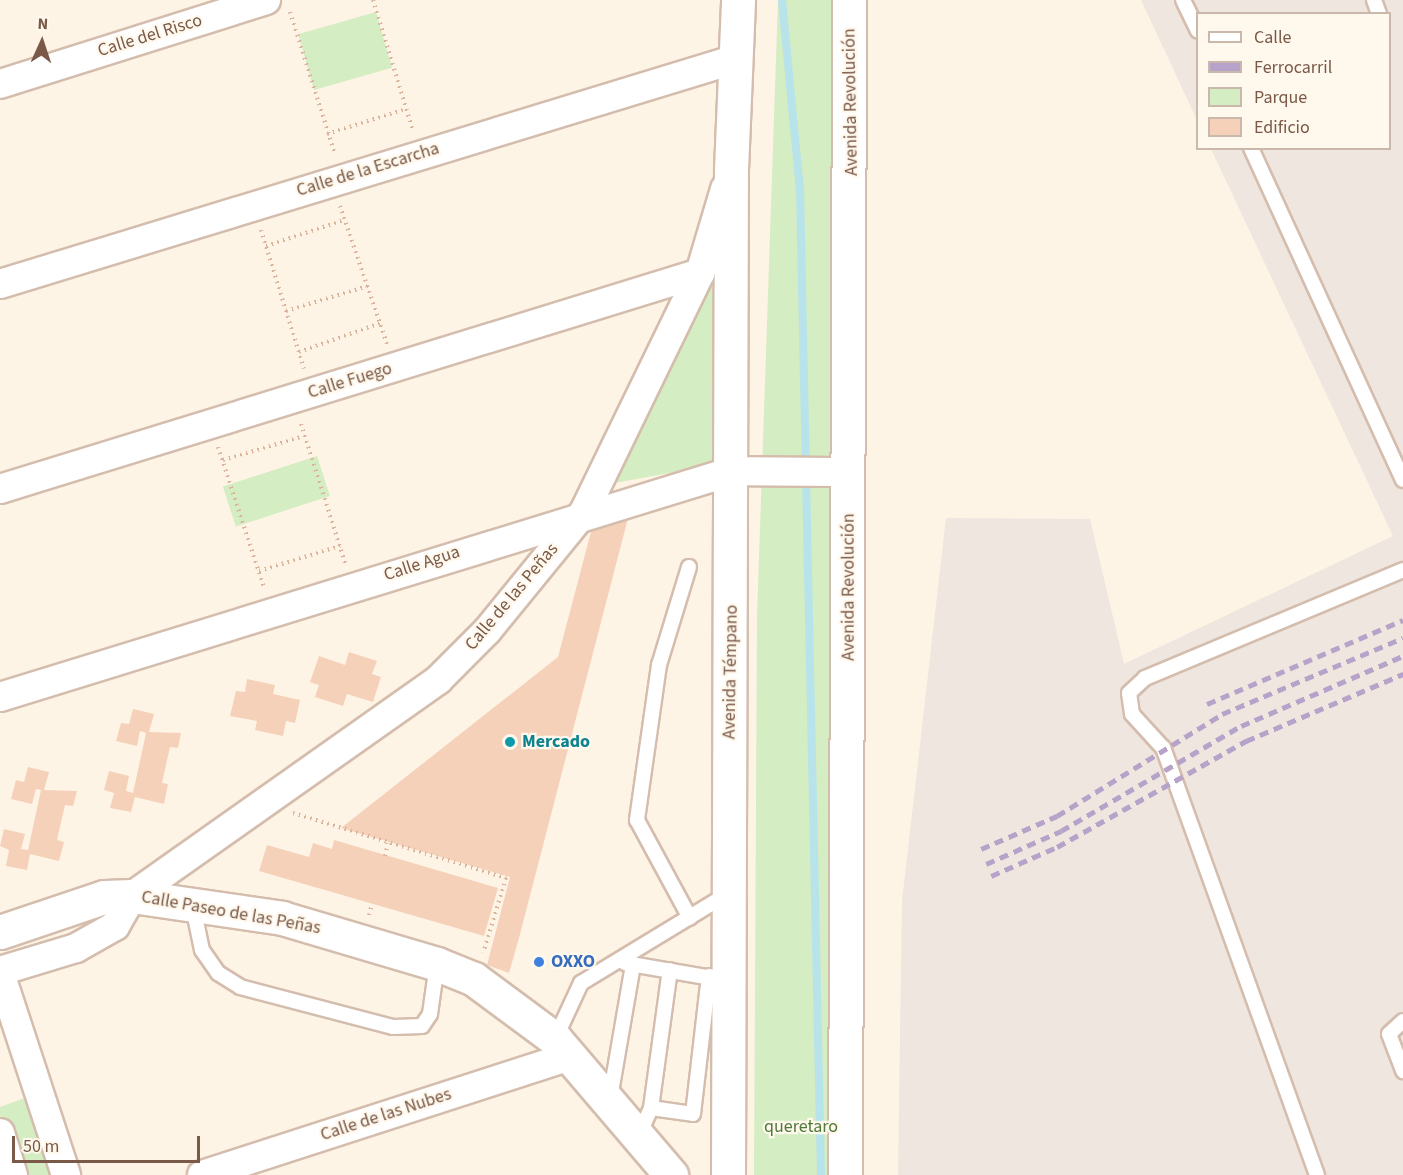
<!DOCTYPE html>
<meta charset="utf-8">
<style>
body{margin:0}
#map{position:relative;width:1403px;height:1175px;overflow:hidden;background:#fef4e5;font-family:"Source Sans 3",sans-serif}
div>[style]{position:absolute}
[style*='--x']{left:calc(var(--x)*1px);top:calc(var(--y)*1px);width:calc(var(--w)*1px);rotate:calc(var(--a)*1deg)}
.industrial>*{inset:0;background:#eee6df}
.green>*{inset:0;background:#d4edc2;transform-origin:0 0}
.stream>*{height:8px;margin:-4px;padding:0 4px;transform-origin:4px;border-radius:4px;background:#b8e3ea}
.building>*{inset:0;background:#f6d1ba}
.path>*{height:4px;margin-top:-2px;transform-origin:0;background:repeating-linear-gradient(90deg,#dbb49d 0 1.5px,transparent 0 6px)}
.roads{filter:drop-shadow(2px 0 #d4bdad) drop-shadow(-2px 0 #d4bdad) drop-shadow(0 2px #d4bdad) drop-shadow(0 -2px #d4bdad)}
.lane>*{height:14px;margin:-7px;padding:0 7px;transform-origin:7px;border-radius:7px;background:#fff}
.street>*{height:28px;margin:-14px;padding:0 14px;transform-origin:14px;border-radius:14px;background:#fff}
.secondary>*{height:33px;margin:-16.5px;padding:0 16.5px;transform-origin:16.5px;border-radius:16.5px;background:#fff}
.rail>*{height:4.5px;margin-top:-2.25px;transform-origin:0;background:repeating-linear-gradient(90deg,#b7a2c9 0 9px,transparent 0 15px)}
.dots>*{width:16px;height:16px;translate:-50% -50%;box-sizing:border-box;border:3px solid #fff8ed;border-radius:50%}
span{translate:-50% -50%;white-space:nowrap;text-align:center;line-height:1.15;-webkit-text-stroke:4.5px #fff8ed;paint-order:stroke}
.street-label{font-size:18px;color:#7a5948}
.culture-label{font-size:18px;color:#0d838f;font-weight:700}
.left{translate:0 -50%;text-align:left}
.shop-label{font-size:18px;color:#366cbe;font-weight:700}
.park-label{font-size:18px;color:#4f7a3c}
.legend{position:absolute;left:1196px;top:12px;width:195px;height:138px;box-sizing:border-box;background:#fff8ed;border:2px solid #cab8ab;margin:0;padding:8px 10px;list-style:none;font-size:18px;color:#7a5948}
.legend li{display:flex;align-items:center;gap:12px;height:30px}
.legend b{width:30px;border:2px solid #cab8ab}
.north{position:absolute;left:12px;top:12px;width:60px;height:60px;-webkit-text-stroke:4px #fff8ed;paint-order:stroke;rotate:3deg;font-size:16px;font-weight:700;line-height:24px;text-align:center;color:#7a5948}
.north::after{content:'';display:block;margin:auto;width:21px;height:27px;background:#7a5948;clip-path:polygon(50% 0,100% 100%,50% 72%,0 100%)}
.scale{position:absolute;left:12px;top:1136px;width:188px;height:27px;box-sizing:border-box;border:3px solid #7a5948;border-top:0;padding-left:8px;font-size:18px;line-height:21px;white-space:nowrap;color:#7a5948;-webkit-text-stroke:4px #fff8ed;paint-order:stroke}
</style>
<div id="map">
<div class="industrial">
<div style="clip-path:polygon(1141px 0,1403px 0,1403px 1175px,898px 1175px,902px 901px,946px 518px,1090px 519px,1124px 664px,1393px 536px,1211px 149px,1390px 148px,1390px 14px,1198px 14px,1197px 120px)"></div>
</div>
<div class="green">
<div style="clip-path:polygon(778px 0,840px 0,853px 1175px,754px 1175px,757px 616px)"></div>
<div style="left:376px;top:12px;width:58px;height:81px;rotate:74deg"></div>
<div style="clip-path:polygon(727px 229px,731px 462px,609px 484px)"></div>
<div style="left:317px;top:456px;width:42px;height:99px;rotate:72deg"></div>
<div style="clip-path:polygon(30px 1096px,57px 1175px,20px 1175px,0 1115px,0 1107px)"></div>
</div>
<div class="stream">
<div style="--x:782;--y:0;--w:190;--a:84.6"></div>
<div style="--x:800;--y:189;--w:277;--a:88.8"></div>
<div style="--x:806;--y:478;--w:697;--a:88.77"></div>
</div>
<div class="building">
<div style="clip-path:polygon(633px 499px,519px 938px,509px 973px,487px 965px,510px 877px,341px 828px,558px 657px,597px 509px)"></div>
<div style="clip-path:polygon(349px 652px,377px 661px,372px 674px,381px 677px,373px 702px,347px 694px,343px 706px,315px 697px,319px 685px,310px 682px,319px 656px,345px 665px)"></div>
<div style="clip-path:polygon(247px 679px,275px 685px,273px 694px,300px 700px,295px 723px,286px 721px,283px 736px,255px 730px,257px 721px,230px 716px,236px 691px,245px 692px)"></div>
<div style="clip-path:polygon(133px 709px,154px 714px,149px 732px,181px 733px,178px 748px,170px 747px,162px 783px,168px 784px,164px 804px,135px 797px,131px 812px,110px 808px,114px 793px,104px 790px,109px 771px,129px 776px,126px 791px,133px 793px,146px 733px,140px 731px,137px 746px,116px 741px,121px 723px,129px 724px)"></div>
<div style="clip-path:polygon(28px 767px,49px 772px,44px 790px,77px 791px,73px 806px,65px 805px,57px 840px,64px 842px,59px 861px,30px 854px,27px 870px,6px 866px,9px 850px,0 846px,4px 829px,25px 834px,21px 849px,28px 850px,41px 790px,36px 789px,32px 804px,11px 799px,16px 780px,24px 782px)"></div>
<div style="clip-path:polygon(334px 840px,498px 888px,484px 936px,259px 871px,267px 845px,309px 857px,313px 843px,332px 849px)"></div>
</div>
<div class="path">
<div style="--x:373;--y:0;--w:137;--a:73"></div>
<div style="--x:290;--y:12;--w:149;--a:72.4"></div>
<div style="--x:327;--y:134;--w:83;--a:-17.6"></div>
<div style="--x:340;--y:206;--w:146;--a:71.2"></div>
<div style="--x:261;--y:230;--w:145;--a:72.8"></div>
<div style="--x:266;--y:246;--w:82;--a:-18.4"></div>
<div style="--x:286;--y:311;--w:86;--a:-17"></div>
<div style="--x:299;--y:352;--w:87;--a:-19.5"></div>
<div style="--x:301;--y:424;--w:146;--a:72.4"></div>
<div style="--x:218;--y:447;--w:148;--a:71.9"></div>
<div style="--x:223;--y:460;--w:84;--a:-16.5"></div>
<div style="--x:259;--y:571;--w:85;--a:-17.2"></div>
<div style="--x:293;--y:813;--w:223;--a:17"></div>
<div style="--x:506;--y:878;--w:78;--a:107"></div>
<div style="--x:385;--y:856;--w:13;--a:-77"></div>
<div style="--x:369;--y:915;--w:11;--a:-75"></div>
</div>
<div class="roads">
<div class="lane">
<div style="--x:1183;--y:0;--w:34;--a:64"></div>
<div style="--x:1374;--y:0;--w:15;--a:70"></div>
<div style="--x:1251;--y:148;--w:365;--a:65.4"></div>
<div style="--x:689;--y:567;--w:102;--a:107"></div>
<div style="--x:659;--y:665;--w:157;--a:98.1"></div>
<div style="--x:637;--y:820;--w:111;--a:61.6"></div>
<div style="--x:193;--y:907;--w:44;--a:78.2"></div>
<div style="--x:202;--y:950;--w:28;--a:55"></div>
<div style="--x:218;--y:973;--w:26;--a:32"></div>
<div style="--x:240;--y:987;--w:158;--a:14.7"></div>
<div style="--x:393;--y:1027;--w:29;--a:-2"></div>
<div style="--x:422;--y:1026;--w:14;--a:-56"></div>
<div style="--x:430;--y:1014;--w:50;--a:-82"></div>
<div style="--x:625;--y:963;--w:94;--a:9.8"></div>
<div style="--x:1403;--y:1021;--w:19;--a:137"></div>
<div style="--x:1389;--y:1034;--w:40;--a:69"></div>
<div style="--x:555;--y:1039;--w:62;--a:-65.1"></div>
<div style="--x:581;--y:983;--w:170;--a:-31.3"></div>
<div style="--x:610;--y:1098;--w:135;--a:-80.2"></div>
<div style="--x:651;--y:1108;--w:42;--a:8.1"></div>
<div style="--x:693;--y:1114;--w:139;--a:-83.4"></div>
<div style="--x:639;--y:1135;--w:30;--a:-66"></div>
<div style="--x:651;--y:1108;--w:139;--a:-82.2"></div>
<div style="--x:1317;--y:1175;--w:454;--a:-109.8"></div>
<div style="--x:1163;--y:748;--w:46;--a:-132.4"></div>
<div style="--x:1132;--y:714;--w:21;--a:-98"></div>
<div style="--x:1129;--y:693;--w:22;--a:-43"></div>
<div style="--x:1145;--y:678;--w:280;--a:-22.7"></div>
</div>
<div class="street">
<div style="--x:0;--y:84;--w:279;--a:-17.5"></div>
<div style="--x:0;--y:284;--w:770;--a:-17"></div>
<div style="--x:0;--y:489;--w:733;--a:-17.15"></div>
<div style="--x:0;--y:697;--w:767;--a:-17.14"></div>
<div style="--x:733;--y:471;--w:117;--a:0.5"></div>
<div style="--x:0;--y:971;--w:79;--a:-16.8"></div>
<div style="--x:76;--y:948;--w:45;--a:-29.4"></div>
<div style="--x:115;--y:926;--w:34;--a:-60"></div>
<div style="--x:132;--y:896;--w:375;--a:-35.2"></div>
<div style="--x:438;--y:680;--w:69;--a:-45"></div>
<div style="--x:487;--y:631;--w:154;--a:-50.8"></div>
<div style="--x:584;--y:512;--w:266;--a:-64.1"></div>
<div style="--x:700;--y:273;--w:88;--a:-73.4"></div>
<div style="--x:0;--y:973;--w:213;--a:71.9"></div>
<div style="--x:0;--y:1133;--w:44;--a:72.8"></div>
<div style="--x:202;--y:1175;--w:387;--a:-17.9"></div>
</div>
<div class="secondary">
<div style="--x:0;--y:932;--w:110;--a:-18.6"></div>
<div style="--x:104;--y:897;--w:28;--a:-2"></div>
<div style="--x:132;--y:896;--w:152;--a:8.3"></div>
<div style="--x:282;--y:918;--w:162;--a:16.5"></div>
<div style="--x:437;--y:964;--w:40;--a:22"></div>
<div style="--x:474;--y:979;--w:101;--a:36.5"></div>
<div style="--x:555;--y:1039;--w:179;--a:49.5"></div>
<div style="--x:728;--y:1175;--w:1006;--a:-89.83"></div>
<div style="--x:731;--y:169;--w:169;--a:-87.6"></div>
<div style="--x:845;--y:1175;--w:1175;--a:-89.8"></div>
</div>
</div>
<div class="rail">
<div style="--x:1207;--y:704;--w:213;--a:-23.2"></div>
<div style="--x:981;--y:849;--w:83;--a:-23.5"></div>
<div style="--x:1057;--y:816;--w:194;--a:-31.7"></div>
<div style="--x:1222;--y:714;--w:196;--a:-22.8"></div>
<div style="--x:986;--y:864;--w:82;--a:-23.7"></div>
<div style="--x:1061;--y:831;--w:208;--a:-30.3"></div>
<div style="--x:1241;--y:726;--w:176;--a:-23.4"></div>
<div style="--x:991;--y:876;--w:72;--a:-23.7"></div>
<div style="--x:1057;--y:847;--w:217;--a:-29.3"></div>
<div style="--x:1246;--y:741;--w:171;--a:-23.1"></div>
</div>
<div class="dots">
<div style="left:510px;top:742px;background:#0f9aa8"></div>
<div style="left:539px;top:962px;background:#3f7fe0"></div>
</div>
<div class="street-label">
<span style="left:150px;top:36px;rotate:-17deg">Calle del Risco</span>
<span style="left:851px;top:102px;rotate:-91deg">Avenida Revolución</span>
<span style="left:368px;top:170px;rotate:-17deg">Calle de la Escarcha</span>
<span style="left:350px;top:381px;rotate:-17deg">Calle Fuego</span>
<span style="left:422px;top:564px;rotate:-18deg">Calle Agua</span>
<span style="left:849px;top:587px;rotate:-90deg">Avenida Revolución</span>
<span style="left:512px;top:597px;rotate:-50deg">Calle de las Peñas</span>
<span style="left:731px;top:672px;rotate:-89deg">Avenida Témpano</span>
<span style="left:231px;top:913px;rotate:10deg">Calle Paseo de las Peñas</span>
<span style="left:386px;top:1115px;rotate:-18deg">Calle de las Nubes</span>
</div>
<div class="culture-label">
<span class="left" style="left:522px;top:742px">Mercado</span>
</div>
<div class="shop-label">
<span class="left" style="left:551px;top:962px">OXXO</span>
</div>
<div class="park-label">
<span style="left:801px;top:1127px">queretaro</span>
</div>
<ul class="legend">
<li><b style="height:8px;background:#fff"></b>Calle</li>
<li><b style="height:8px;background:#b7a2c9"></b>Ferrocarril</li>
<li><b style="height:16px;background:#d4edc2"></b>Parque</li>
<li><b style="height:16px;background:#f6d1ba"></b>Edificio</li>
</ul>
<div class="north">N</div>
<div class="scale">50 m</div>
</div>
